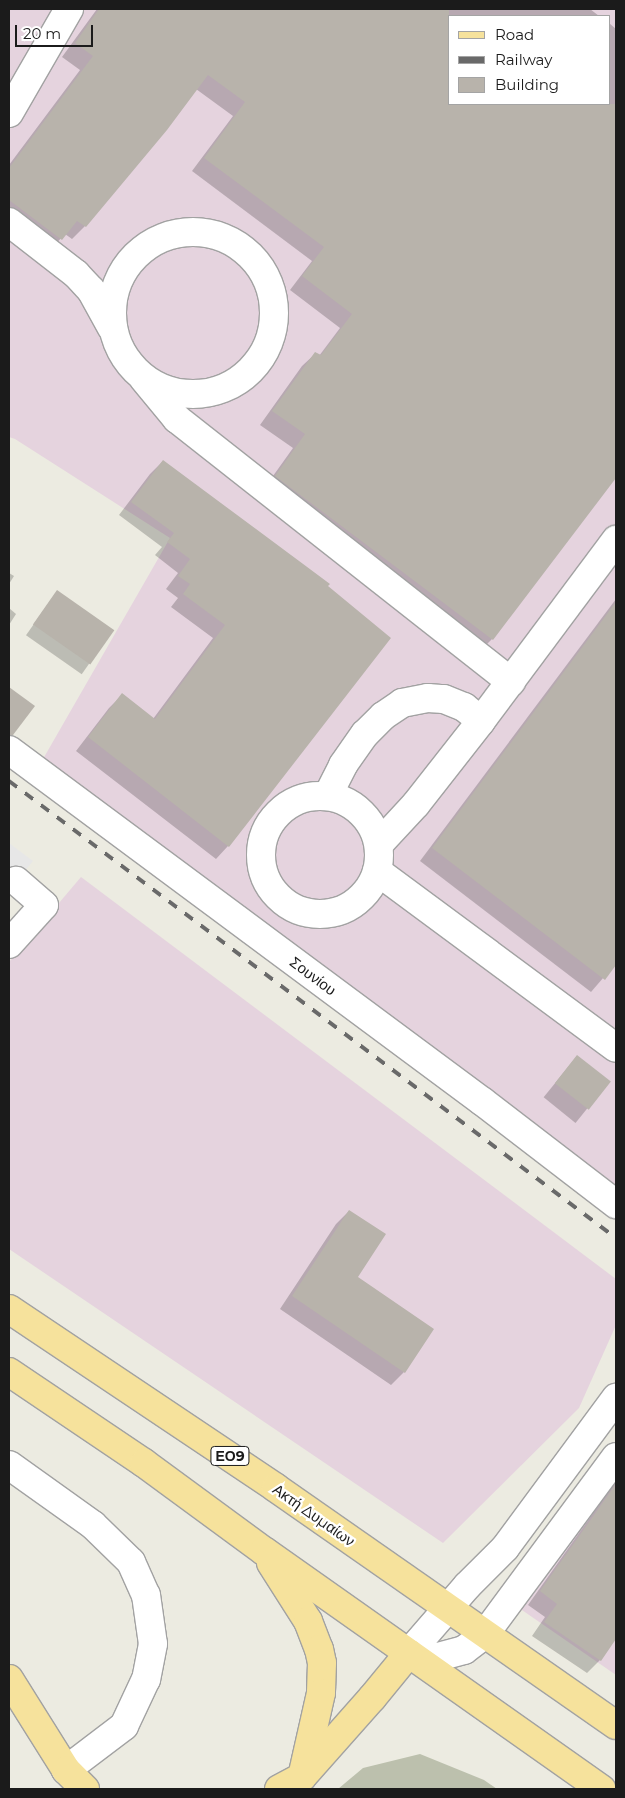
<!DOCTYPE html>
<meta charset="utf-8">
<style>
body{margin:0}
#map{position:relative;width:625px;height:1798px;overflow:hidden;background:#ecebe1;font-family:Montserrat,sans-serif}
div>[style]{position:absolute}
[style*='--x']{left:calc(var(--x)*1px);top:calc(var(--y)*1px);width:calc(var(--w)*1px);rotate:calc(var(--a)*1deg)}
.industrial>*{inset:0;background:#e5d3de}
.construction>*{inset:0;background:#bcc0ad}
.parking>*{inset:0;background:#e7e7e7}
.shadow>*{inset:0;background:#0003;transform-origin:0 0}
.building>*{inset:0;background:#b8b3ab;transform-origin:0 0}
.roads{filter:drop-shadow(1px 0 #a2a2a2) drop-shadow(-1px 0 #a2a2a2) drop-shadow(0 1px #a2a2a2) drop-shadow(0 -1px #a2a2a2)}
.minor>*{height:28px;margin:-14px;padding:0 14px;transform-origin:14px;border-radius:14px;background:#fff}
.minor>.ring{margin:-14px;padding:0;box-sizing:content-box;background:none;border:28px solid #fff;border-radius:50%}
.major>*{height:28px;margin:-14px;padding:0 14px;transform-origin:14px;border-radius:14px;background:#f6e29c}
.rail>*{height:4px;margin-top:-2px;transform-origin:0;background:repeating-linear-gradient(90deg,#696969 0 10px,transparent 0 20px)}
span{translate:-50% -50%;white-space:nowrap;text-align:center;line-height:1.15;-webkit-text-stroke:4.5px #fff;paint-order:stroke}
.shield-label span{padding:1px 4px;background:#fff;border:1px solid;border-radius:4px;-webkit-text-stroke-width:0}
.shield-label{font-size:14px;color:#1b1b1b;font-weight:700}
.street-label{font-size:15px;color:#1b1b1b}
.frame{position:absolute;inset:0;border:10px solid #1b1b1b;pointer-events:none}
.legend{position:absolute;left:448px;top:15px;width:162px;height:90px;box-sizing:border-box;background:#fff;border:1px solid #a4a4a4;margin:0;padding:6px 9px;list-style:none;font-size:15px;color:#1b1b1b}
.legend li{display:flex;align-items:center;gap:10px;height:25px}
.legend b{width:25px;border:1px solid #a4a4a4}
.scale{position:absolute;left:15px;top:25px;width:78px;height:22px;box-sizing:border-box;border:2px solid #1b1b1b;border-top:0;padding-left:6px;font-size:15px;line-height:18px;white-space:nowrap;color:#1b1b1b;-webkit-text-stroke:4px #fff;paint-order:stroke}
</style>
<div id="map">
<div class="industrial">
<div style="clip-path:polygon(evenodd,9px 9px,616px 9px,616px 1190px,43px 759px,170px 538px,15px 439px,9px 437px,9px 9px,449px 16px,609px 16px,609px 104px,449px 104px,449px 16px)"></div>
<div style="clip-path:polygon(81px 877px,616px 1279px,616px 1325px,579px 1408px,443px 1543px,9px 1249px,9px 962px)"></div>
<div style="clip-path:polygon(616px 1472px,616px 1675px,519px 1608px)"></div>
</div>
<div class="construction">
<div style="clip-path:polygon(420px 1754px,484px 1780px,497px 1789px,338px 1789px,363px 1768px)"></div>
</div>
<div class="parking">
<div style="clip-path:polygon(9px 843px,33px 861px,9px 890px)"></div>
</div>
<div class="shadow">
<div style="clip-path:polygon(97px 9px,590px 9px,599px 16px,449px 16px,449px 104px,609px 104px,609px 23px,616px 29px,616px 476px,492px 639px,479px 652px,263px 490px,293px 448px,260px 425px,302px 366px,316px 353px,319px 356px,340px 328px,290px 290px,312px 261px,192px 171px,233px 116px,196px 89px,85px 226px,72px 239px,65px 234px,48px 252px,9px 222px,9px 165px,80px 70px,62px 57px)"></div>
<div style="clip-path:polygon(163px 461px,328px 584px,228px 846px,216px 859px,76px 751px,109px 708px,122px 695px,153px 719px,213px 638px,171px 607px,178px 598px,166px 589px,178px 573px,155px 555px,162px 547px,119px 515px,150px 474px)"></div>
<div style="clip-path:polygon(9px 573px,14px 576px,9px 584px)"></div>
<div style="left:57px;top:591px;width:68px;height:54px;rotate:35deg"></div>
<div style="clip-path:polygon(616px 599px,616px 963px,591px 992px,420px 861px)"></div>
<div style="clip-path:polygon(9px 608px,16px 614px,9px 625px)"></div>
<div style="clip-path:polygon(9px 688px,33px 706px,9px 737px)"></div>
<div style="left:577px;top:1056px;width:41px;height:53px;rotate:39deg"></div>
<div style="clip-path:polygon(349px 1211px,356px 1277px,404px 1372px,391px 1385px,280px 1309px,336px 1224px)"></div>
<div style="clip-path:polygon(616px 1481px,616px 1637px,600px 1660px,587px 1673px,532px 1636px,545px 1617px,528px 1605px)"></div>
</div>
<div class="building">
<div style="clip-path:polygon(99px 9px,449px 9px,449px 104px,616px 104px,616px 478px,493px 640px,275px 476px,305px 434px,272px 411px,315px 352px,321px 355px,352px 314px,302px 276px,324px 247px,204px 158px,245px 102px,208px 75px,167px 130px,86px 227px,77px 221px,62px 240px,9px 200px,9px 168px,93px 56px,75px 43px)"></div>
<div style="clip-path:polygon(163px 460px,330px 584px,328px 586px,391px 638px,229px 847px,88px 737px,122px 693px,155px 719px,225px 625px,183px 594px,190px 584px,178px 576px,190px 559px,167px 542px,174px 533px,131px 502px)"></div>
<div style="left:57px;top:590px;width:70px;height:42px;rotate:35deg"></div>
<div style="clip-path:polygon(616px 602px,616px 965px,605px 980px,432px 848px)"></div>
<div style="clip-path:polygon(9px 687px,35px 706px,13px 735px,9px 735px)"></div>
<div style="left:577px;top:1055px;width:43px;height:36px;rotate:38deg"></div>
<div style="clip-path:polygon(349px 1210px,386px 1234px,358px 1277px,434px 1329px,405px 1373px,292px 1296px)"></div>
<div style="clip-path:polygon(616px 1484px,616px 1639px,601px 1661px,544px 1622px,557px 1604px,540px 1591px)"></div>
</div>
<div class="roads">
<div class="minor">
<div style="--x:9;--y:113;--w:120;--a:-60"></div>
<div style="--x:9;--y:222;--w:85;--a:37.8"></div>
<div style="--x:76;--y:274;--w:22;--a:47"></div>
<div style="--x:91;--y:290;--w:43;--a:61.1"></div>
<div class="ring" style="left:112px;top:232px;width:134px;height:134px"></div>
<div style="--x:144;--y:379;--w:52;--a:50.5"></div>
<div style="--x:177;--y:419;--w:425;--a:38.2"></div>
<div style="--x:9;--y:750;--w:590;--a:36.6"></div>
<div style="--x:483;--y:1102;--w:168;--a:37.5"></div>
<div style="--x:328;--y:795;--w:34;--a:-63"></div>
<div style="--x:343;--y:765;--w:38;--a:-55"></div>
<div style="--x:365;--y:734;--w:25;--a:-45"></div>
<div style="--x:383;--y:716;--w:23;--a:-34"></div>
<div style="--x:402;--y:703;--w:26;--a:-11"></div>
<div style="--x:428;--y:698;--w:16;--a:4"></div>
<div style="--x:444;--y:699;--w:22;--a:22"></div>
<div style="--x:464;--y:707;--w:22;--a:39"></div>
<div class="ring" style="left:261px;top:796px;width:90px;height:90px"></div>
<div style="--x:379;--y:844;--w:54;--a:-47.2"></div>
<div style="--x:416;--y:804;--w:105;--a:-51.9"></div>
<div style="--x:481;--y:721;--w:226;--a:-53.3"></div>
<div style="--x:377;--y:871;--w:297;--a:36.5"></div>
<div style="--x:9;--y:944;--w:52;--a:-48.1"></div>
<div style="--x:44;--y:905;--w:37;--a:-139"></div>
<div style="--x:9;--y:1465;--w:103;--a:35.5"></div>
<div style="--x:93;--y:1525;--w:53;--a:44.2"></div>
<div style="--x:131;--y:1562;--w:36;--a:66"></div>
<div style="--x:146;--y:1595;--w:49;--a:81.9"></div>
<div style="--x:153;--y:1644;--w:36;--a:101"></div>
<div style="--x:146;--y:1679;--w:52;--a:115.1"></div>
<div style="--x:124;--y:1726;--w:73;--a:142.8"></div>
<div style="--x:409;--y:1653;--w:89;--a:-49.1"></div>
<div style="--x:467;--y:1586;--w:54;--a:-45"></div>
<div style="--x:505;--y:1548;--w:187;--a:-53.5"></div>
<div style="--x:409;--y:1653;--w:29;--a:8"></div>
<div style="--x:438;--y:1657;--w:27;--a:-15"></div>
<div style="--x:464;--y:1650;--w:26;--a:-37"></div>
<div style="--x:485;--y:1634;--w:220;--a:-53.5"></div>
</div>
<div class="major">
<div style="--x:9;--y:1309;--w:321;--a:33.8"></div>
<div style="--x:276;--y:1488;--w:414;--a:34.9"></div>
<div style="--x:9;--y:1372;--w:163;--a:34"></div>
<div style="--x:144;--y:1463;--w:149;--a:36.3"></div>
<div style="--x:264;--y:1551;--w:413;--a:35.2"></div>
<div style="--x:271;--y:1563;--w:69;--a:57.5"></div>
<div style="--x:308;--y:1621;--w:30;--a:69"></div>
<div style="--x:319;--y:1649;--w:14;--a:78"></div>
<div style="--x:322;--y:1663;--w:30;--a:92"></div>
<div style="--x:321;--y:1693;--w:86;--a:102.7"></div>
<div style="--x:9;--y:1679;--w:107;--a:57.9"></div>
<div style="--x:66;--y:1770;--w:27;--a:45"></div>
<div style="--x:279;--y:1789;--w:26;--a:-28"></div>
<div style="--x:302;--y:1777;--w:106;--a:-48.5"></div>
<div style="--x:372;--y:1698;--w:58;--a:-50.6"></div>
</div>
</div>
<div class="rail">
<div style="--x:9;--y:781;--w:760;--a:36.98"></div>
</div>
<div class="shield-label">
<span style="left:230px;top:1456px">ΕΟ9</span>
</div>
<div class="street-label">
<span style="left:313px;top:976px;rotate:37deg">Σουνίου</span>
<span style="left:314px;top:1515px;rotate:35deg">Ακτή Δυμαίων</span>
</div>
<div class="frame"></div>
<ul class="legend">
<li><b style="height:6px;background:#f6e29c"></b>Road</li>
<li><b style="height:6px;background:#696969"></b>Railway</li>
<li><b style="height:14px;background:#b8b3ab"></b>Building</li>
</ul>
<div class="scale">20 m</div>
</div>
